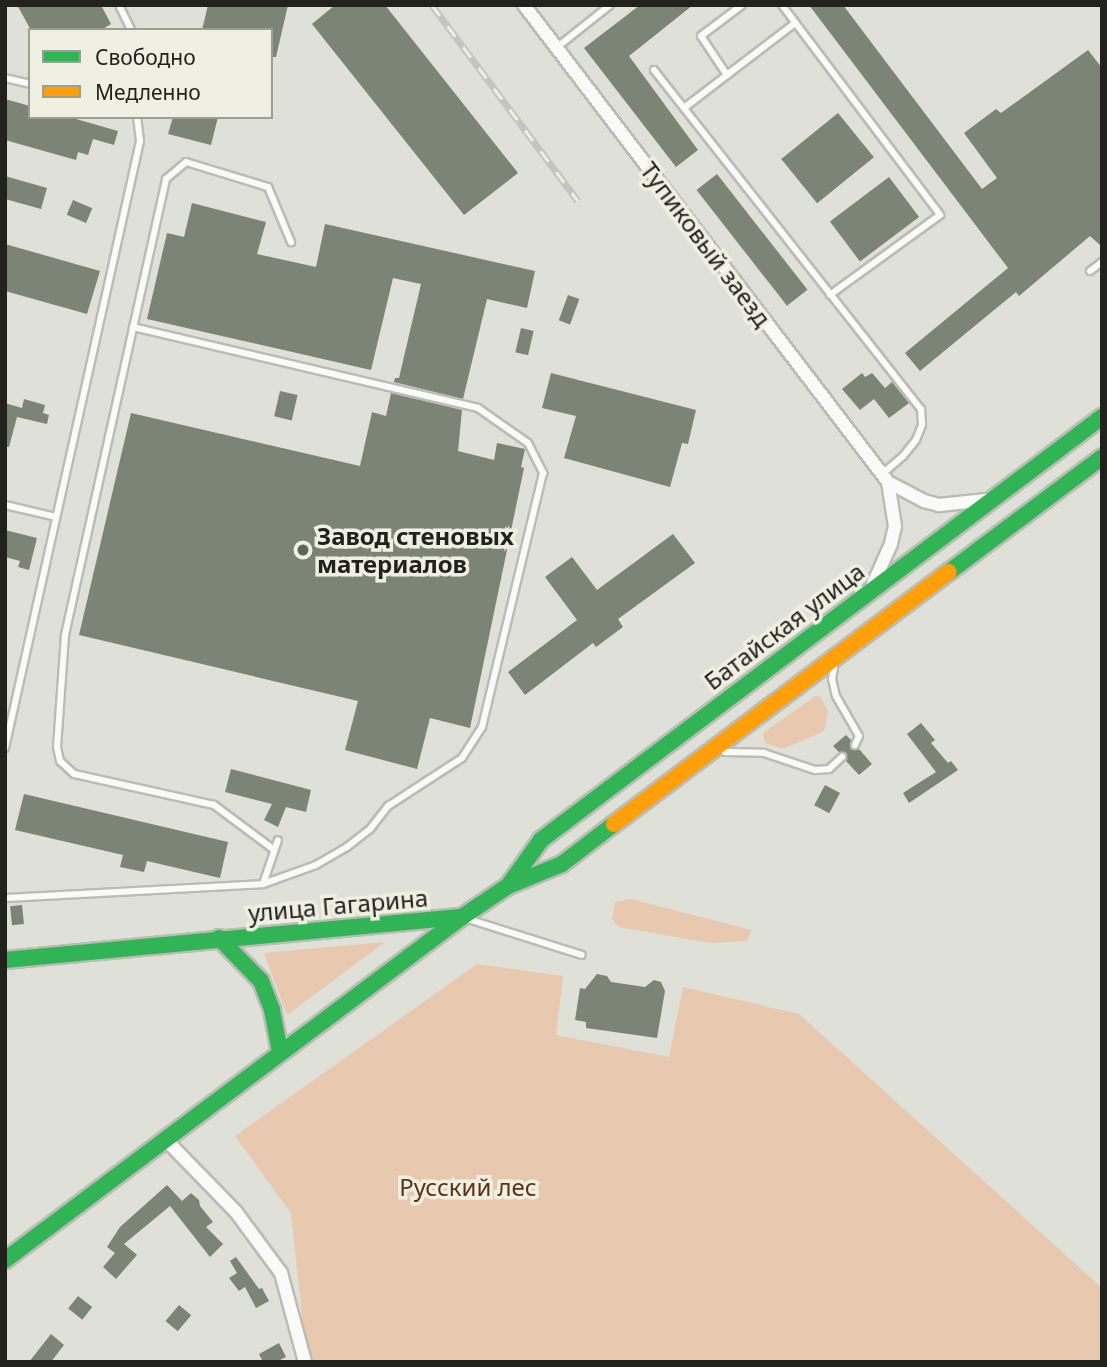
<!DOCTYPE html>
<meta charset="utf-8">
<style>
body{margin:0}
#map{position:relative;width:1107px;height:1367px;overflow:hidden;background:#dfe0d8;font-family:"Noto Sans",sans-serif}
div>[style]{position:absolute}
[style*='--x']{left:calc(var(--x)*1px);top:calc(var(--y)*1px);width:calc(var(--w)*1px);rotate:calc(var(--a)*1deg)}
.green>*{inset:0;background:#e8c8af}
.building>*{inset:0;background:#7b8475;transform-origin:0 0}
.roads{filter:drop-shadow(2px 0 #bcbcb7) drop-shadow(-2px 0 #bcbcb7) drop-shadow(0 2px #bcbcb7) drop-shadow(0 -2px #bcbcb7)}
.lane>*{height:6px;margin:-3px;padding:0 3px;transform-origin:3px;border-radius:3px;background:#fafaf9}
.street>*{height:12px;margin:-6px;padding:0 6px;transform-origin:6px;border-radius:6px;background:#fafaf9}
.fast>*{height:16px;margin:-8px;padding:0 8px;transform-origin:8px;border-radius:8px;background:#30b455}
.slow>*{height:16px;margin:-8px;padding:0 8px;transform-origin:8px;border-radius:8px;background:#ff9f0a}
.rail>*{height:7px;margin-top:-3.5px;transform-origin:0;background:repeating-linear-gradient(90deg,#eff0e2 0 13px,#c4c4c2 0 26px);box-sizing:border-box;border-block:2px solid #c4c4c2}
.dots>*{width:19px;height:19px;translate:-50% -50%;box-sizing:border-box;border:4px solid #eff0e2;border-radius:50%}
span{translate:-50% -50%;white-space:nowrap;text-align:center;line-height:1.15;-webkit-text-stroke:7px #eff0e2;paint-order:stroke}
.street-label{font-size:24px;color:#22221d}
.poi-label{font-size:24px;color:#22221d;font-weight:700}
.left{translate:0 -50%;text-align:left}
.park-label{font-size:24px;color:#5d3313}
.frame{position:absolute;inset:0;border:7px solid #22221d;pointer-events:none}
.legend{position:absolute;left:28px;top:28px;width:245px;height:91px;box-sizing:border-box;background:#eff0e2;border:2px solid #9d9e93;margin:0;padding:9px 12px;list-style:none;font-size:21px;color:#22221d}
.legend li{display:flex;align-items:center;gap:14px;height:35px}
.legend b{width:35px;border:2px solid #9d9e93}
</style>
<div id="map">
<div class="green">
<div style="clip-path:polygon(816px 696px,821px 697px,828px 711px,824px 731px,783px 749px,765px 743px,763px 733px)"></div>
<div style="clip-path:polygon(631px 899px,752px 930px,747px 941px,711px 943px,619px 927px,612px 919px,615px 902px)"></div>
<div style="clip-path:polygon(385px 942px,287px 1015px,264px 953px)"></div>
<div style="clip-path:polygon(477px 964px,563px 976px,556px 1035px,669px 1057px,683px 987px,799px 1014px,1102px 1288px,1102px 1362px,310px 1362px,306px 1353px,291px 1213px,235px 1136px)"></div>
</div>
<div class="building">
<div style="clip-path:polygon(17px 5px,101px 5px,111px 24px,101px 30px,31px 30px)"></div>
<div style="clip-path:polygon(208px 5px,288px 5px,276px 57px,271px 57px,271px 30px,202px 30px)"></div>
<div style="clip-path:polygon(335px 5px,385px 5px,518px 173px,464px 215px,312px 24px)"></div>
<div style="clip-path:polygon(640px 5px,693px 5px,629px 56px,698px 150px,676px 167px,584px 48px)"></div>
<div style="clip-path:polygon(809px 5px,843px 5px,982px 189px,997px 178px,964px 133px,996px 109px,1001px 113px,1088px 50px,1102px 68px,1102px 247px,1090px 236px,1019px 296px,1016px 292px,920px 371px,905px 353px,1008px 268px)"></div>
<div style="clip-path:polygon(5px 99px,30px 106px,30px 117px,69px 117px,118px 131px,114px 145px,93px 139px,88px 155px,78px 152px,76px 160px,5px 140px)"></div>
<div style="left:838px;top:113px;width:57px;height:73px;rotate:51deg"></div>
<div style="clip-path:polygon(173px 117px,218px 117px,211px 145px,168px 134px)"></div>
<div style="left:717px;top:174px;width:147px;height:26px;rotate:52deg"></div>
<div style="clip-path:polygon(5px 176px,47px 188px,41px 209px,5px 199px)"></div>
<div style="left:889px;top:177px;width:50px;height:74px;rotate:53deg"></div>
<div style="left:73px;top:200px;width:21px;height:16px;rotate:23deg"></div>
<div style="clip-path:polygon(192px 203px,266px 222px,257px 254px,316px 267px,325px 224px,535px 271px,527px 308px,487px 299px,463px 399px,394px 382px,395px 378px,399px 378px,421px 284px,393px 278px,371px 370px,147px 319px,167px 233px,184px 237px)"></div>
<div style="clip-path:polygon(5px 244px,100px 271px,87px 314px,5px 291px)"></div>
<div style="left:568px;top:295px;width:12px;height:27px;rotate:20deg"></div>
<div style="left:521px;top:328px;width:13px;height:25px;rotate:13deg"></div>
<div style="clip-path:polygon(551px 373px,696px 410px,688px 444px,682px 443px,670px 487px,564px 458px,576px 416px,542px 408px)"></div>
<div style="clip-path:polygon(862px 373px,865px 377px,872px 373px,885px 388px,892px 382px,909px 403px,889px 418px,874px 399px,860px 410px,842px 389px)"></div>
<div style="left:280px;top:391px;width:18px;height:26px;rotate:13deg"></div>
<div style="clip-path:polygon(391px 393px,462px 410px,458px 451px,494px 460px,497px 443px,525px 449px,521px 467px,524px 468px,470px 728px,430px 718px,417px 769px,345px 750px,358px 701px,79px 635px,131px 413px,360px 466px,372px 412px,386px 416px)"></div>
<div style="clip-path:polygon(24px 399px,45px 405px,43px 413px,49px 415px,47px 424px,17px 417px,9px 447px,5px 447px,5px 403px,22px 408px)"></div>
<div style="clip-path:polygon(5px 530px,37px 538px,29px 570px,18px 567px,20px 561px,5px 557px)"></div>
<div style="clip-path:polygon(673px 534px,695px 563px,618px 619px,623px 627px,596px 647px,593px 643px,525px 695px,508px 672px,577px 620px,545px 577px,572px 557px,597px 590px)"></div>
<div style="clip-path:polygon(921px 723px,935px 740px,931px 743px,948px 763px,951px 761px,958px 770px,909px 803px,903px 793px,936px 772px,907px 734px)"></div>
<div style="clip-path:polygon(846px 735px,851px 740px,851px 749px,859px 749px,872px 764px,859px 775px,846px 761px,847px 754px,839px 752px,833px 746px)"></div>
<div style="clip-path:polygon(231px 769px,311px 790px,306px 812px,286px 807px,278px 827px,264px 820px,272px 804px,225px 792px)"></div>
<div style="left:825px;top:785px;width:17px;height:23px;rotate:28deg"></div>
<div style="clip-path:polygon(24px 794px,228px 842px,220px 878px,147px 861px,144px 872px,120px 867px,123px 855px,15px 830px)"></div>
<div style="left:22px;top:905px;width:19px;height:12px;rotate:84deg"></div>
<div style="clip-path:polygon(597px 974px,607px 976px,611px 982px,645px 987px,654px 980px,661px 982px,665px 991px,657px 1038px,586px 1028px,586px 1022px,575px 1020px,580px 988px,585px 989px)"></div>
<div style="clip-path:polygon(167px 1185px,182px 1201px,191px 1193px,199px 1200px,200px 1206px,213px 1222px,206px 1227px,223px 1244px,210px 1257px,170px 1206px,124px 1244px,137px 1255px,116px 1279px,103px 1267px,115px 1253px,107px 1247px,120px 1227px)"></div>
<div style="clip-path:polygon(236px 1257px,259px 1289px,262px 1288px,269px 1301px,256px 1308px,245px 1287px,239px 1291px,229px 1278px,237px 1273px,230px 1261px)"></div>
<div style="left:78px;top:1296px;width:18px;height:16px;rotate:38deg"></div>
<div style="left:179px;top:1305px;width:16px;height:21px;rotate:40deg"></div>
<div style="clip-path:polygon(51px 1334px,64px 1345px,51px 1362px,29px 1362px)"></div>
<div style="clip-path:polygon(279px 1343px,286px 1357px,276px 1362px,263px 1362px,259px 1354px)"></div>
</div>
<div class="roads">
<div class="lane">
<div style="--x:119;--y:5;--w:28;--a:64"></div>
<div style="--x:782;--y:5;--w:263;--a:53"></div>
<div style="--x:940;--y:215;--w:136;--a:144"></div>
<div style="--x:556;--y:48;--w:69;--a:-38.5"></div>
<div style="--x:654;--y:70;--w:432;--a:51.8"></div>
<div style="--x:921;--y:409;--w:16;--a:86"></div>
<div style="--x:922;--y:425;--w:16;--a:112"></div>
<div style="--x:916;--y:440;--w:21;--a:129"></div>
<div style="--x:903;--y:456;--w:28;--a:139"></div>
<div style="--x:727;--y:75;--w:86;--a:-37.4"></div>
<div style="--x:5;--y:78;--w:26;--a:13"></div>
<div style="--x:684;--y:108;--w:54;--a:-37.5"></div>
<div style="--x:727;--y:75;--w:47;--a:-123.7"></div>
<div style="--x:701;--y:36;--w:51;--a:-37.1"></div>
<div style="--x:1090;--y:271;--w:15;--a:-37"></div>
<div style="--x:133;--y:327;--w:354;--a:13.2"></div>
<div style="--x:478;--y:408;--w:61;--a:35"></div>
<div style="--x:528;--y:443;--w:34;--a:63"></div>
<div style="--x:543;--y:473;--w:261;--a:103.5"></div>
<div style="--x:482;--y:727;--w:37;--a:123"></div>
<div style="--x:462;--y:758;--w:88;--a:147"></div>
<div style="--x:388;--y:806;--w:29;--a:128"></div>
<div style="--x:370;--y:829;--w:29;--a:142"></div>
<div style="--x:347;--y:847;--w:36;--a:150"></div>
<div style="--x:316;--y:865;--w:56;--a:160.3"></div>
<div style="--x:5;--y:505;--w:52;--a:13.2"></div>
<div style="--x:834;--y:668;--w:11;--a:100"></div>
<div style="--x:832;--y:679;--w:17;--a:77"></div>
<div style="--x:836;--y:696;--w:46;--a:60.1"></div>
<div style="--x:859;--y:736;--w:10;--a:114"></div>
<div style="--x:5;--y:748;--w:622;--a:-77.46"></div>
<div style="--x:140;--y:141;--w:24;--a:-97"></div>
<div style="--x:725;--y:752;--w:39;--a:1"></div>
<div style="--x:764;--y:753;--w:54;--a:18.4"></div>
<div style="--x:815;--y:770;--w:14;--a:-4"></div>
<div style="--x:829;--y:769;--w:18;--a:-43"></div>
<div style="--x:273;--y:849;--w:74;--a:-143.3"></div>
<div style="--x:214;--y:805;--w:143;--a:-167.5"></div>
<div style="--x:74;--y:774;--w:19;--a:-137"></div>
<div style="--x:60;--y:761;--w:14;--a:-102"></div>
<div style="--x:57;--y:747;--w:112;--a:-85.9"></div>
<div style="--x:65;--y:635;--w:467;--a:-77.5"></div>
<div style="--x:166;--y:179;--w:26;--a:-40"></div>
<div style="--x:186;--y:162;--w:86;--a:17"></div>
<div style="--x:268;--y:187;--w:60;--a:67.3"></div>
<div style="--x:5;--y:898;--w:258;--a:-3.1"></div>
<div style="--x:263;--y:884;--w:46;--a:-71.2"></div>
<div style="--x:471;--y:920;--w:116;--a:17.5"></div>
</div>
<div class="street">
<div style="--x:524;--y:5;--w:600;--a:52.65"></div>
<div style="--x:888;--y:482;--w:45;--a:81"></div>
<div style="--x:895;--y:526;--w:18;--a:103"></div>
<div style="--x:891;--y:544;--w:44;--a:114.2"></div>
<div style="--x:888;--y:482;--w:41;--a:27.8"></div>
<div style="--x:924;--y:501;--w:16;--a:15"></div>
<div style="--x:939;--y:505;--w:47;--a:-6.1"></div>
<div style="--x:167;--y:1141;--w:99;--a:45.8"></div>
<div style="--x:236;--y:1212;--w:76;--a:53.6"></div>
<div style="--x:281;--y:1273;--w:92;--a:74.9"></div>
</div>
<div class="fast">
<div style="--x:949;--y:572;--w:191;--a:-36.9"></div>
<div style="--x:508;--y:886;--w:57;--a:-54.3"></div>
<div style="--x:541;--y:840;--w:703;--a:-37.02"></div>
<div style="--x:219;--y:938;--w:60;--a:45.7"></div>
<div style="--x:261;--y:981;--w:31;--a:69"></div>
<div style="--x:272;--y:1010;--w:43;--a:79.2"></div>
<div style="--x:5;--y:960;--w:459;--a:-5.4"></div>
<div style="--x:5;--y:1260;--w:571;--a:-36.89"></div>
<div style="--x:462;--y:917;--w:55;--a:-34"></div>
<div style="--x:508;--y:886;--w:58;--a:-22.2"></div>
<div style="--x:562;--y:864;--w:66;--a:-37.6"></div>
</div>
<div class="slow">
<div style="--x:614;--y:824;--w:419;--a:-37"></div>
</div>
</div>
<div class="rail">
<div style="--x:432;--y:5;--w:244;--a:53.3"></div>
</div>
<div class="dots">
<div style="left:303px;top:550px;background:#64645e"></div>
</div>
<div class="street-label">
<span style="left:706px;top:244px;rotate:53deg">Тупиковый заезд</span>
<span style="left:784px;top:626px;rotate:-37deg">Батайская улица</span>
<span style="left:338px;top:905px;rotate:-5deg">улица Гагарина</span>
</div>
<div class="poi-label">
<span class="left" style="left:317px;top:550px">Завод стеновых<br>материалов</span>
</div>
<div class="park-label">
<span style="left:468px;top:1187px">Русский лес</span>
</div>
<div class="frame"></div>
<ul class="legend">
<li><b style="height:9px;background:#30b455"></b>Свободно</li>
<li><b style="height:9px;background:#ff9f0a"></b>Медленно</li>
</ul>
</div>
